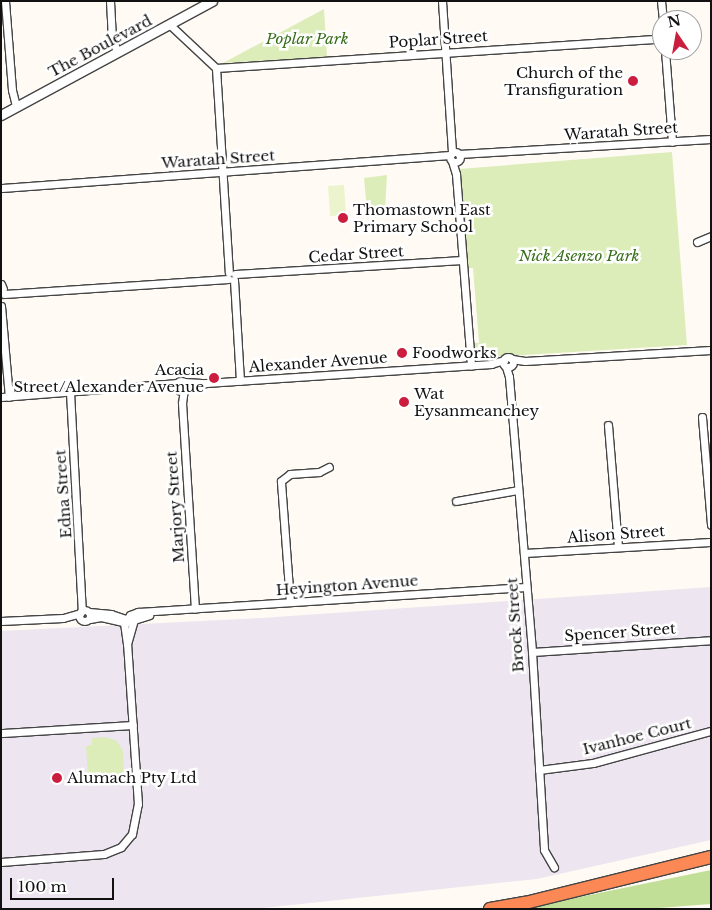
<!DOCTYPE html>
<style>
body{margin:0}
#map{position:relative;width:712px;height:910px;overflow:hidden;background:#fffbf4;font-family:"Libre Baskerville",serif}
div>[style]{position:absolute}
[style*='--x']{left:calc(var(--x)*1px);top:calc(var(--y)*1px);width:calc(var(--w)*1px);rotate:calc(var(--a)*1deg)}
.industrial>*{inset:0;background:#ede5ef}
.green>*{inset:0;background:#dcedba}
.forest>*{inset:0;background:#c2df98}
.pitch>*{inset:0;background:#ecf4cd;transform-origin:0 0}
.roads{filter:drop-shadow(1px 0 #444) drop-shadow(-1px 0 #444) drop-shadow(0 1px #444) drop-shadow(0 -1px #444)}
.minor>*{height:7px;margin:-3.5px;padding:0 3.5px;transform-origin:3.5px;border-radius:3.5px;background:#fff}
.minor>.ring{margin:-3.5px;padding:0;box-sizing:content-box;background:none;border:7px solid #fff;border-radius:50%}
.tertiary>*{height:9px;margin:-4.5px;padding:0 4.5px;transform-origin:4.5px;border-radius:4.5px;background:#fff}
.motorway>*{height:12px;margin:-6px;padding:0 6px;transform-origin:6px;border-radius:6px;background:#fc8955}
.dots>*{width:14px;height:14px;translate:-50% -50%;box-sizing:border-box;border:2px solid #fff;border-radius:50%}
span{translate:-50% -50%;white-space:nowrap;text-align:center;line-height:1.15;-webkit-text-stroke:5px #fff;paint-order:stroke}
.park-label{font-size:15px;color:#386e1b;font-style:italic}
.street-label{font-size:15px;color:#111}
.poi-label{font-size:15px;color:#111}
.right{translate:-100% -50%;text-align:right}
.left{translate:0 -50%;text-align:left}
.frame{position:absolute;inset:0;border:2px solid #111;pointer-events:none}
.north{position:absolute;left:652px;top:10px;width:50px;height:50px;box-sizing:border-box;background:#fff;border:1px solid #a0a0a0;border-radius:50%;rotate:348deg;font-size:14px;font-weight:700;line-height:20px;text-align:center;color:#111}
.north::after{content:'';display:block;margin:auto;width:18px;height:22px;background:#cb1e3f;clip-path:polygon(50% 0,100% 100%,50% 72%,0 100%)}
.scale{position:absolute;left:10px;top:878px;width:104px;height:22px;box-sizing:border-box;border:2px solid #111;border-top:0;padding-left:6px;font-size:15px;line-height:18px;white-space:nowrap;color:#111;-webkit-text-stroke:4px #fff;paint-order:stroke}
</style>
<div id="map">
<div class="industrial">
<div style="clip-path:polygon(711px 587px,711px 840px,537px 879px,254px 909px,1px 909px,1px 631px,261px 618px)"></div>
</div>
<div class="green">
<div style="clip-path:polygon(324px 9px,327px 57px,223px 63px)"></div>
<div style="clip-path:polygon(672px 152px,687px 345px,474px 358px,473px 343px,479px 343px,473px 268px,467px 268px,459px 169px)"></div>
<div style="clip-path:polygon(387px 175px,385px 210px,370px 214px,367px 211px,364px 178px)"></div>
<div style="clip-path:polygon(105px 737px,117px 741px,123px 751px,124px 774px,88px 776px,86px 746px,92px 745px,92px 738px)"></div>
</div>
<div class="forest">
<div style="clip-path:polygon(711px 870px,711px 904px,646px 909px,521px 909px)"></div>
</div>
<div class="pitch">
<div style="left:344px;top:185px;width:30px;height:16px;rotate:86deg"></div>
</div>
<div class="roads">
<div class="minor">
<div style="--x:5;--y:1;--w:89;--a:85.5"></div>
<div style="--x:12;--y:90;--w:16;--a:76"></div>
<div style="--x:110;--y:1;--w:35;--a:87"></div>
<div style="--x:112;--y:36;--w:17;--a:73"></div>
<div style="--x:442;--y:1;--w:152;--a:86.2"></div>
<div style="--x:661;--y:1;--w:19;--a:84"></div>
<div style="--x:169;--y:24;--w:64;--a:43.1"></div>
<div style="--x:216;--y:68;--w:205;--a:86.4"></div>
<div style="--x:665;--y:50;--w:92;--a:85.6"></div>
<div style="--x:216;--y:68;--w:447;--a:-3.8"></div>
<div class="ring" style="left:450px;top:152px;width:3px;height:3px"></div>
<div style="--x:459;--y:154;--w:252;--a:-3.4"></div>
<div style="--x:452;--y:161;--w:14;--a:73"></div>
<div style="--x:456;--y:174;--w:192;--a:85.5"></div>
<div style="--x:1;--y:188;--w:450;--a:-4.2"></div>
<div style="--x:697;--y:242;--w:15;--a:-23"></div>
<div style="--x:235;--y:274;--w:228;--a:-3.5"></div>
<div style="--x:234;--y:280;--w:101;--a:86.6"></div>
<div style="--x:1;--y:284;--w:5;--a:68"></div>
<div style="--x:4;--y:294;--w:225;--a:-3.8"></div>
<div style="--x:1;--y:306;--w:91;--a:85"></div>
<div class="ring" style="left:503px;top:357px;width:3px;height:3px"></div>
<div style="--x:512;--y:359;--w:13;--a:9"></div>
<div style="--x:525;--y:361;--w:186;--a:-3.4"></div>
<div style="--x:506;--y:367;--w:10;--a:73"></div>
<div style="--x:509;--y:377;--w:276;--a:85.2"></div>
<div style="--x:532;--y:652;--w:198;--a:86.5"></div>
<div style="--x:544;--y:850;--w:20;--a:60"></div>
<div class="ring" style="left:176px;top:381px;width:3px;height:3px"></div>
<div style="--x:184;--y:382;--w:22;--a:3"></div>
<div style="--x:206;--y:383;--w:286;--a:-3.8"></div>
<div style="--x:491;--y:364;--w:14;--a:-17"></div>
<div style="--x:184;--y:389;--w:14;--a:98"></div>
<div style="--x:182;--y:403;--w:206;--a:86.4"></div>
<div style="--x:70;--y:392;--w:219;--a:86.9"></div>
<div style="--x:1;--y:397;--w:177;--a:-4.5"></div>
<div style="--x:702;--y:417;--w:108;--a:85.2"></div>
<div style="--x:608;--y:425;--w:122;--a:85.3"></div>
<div style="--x:456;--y:501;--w:63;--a:-10.1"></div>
<div style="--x:524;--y:553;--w:187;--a:-3.4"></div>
<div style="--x:290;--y:602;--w:121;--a:-94.3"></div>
<div style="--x:281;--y:481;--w:11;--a:-38"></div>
<div style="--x:290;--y:474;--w:29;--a:-4"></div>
<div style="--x:319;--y:472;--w:11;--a:-27"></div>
<div class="ring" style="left:79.5px;top:610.5px;width:4px;height:4px"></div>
<div style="--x:89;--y:612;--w:22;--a:5"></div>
<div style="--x:111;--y:614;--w:18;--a:19"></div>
<div style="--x:90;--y:619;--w:11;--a:-10"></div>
<div style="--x:101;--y:617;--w:26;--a:13"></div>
<div style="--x:1;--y:621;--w:62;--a:-2.8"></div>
<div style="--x:63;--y:618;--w:18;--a:-16"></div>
<div style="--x:127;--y:644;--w:21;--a:-98"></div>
<div style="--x:124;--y:623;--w:10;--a:-53"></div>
<div style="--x:130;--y:615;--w:9;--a:-21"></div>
<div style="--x:138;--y:612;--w:389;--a:-3.7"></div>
<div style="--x:532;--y:652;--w:179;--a:-3.8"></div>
<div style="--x:1;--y:733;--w:132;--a:-3.5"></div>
<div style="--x:539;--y:770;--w:54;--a:-7.4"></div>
<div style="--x:593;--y:763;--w:121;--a:-15.3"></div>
<div style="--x:1;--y:862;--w:103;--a:-4.4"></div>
<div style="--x:104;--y:854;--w:18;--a:-22"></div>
<div style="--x:121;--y:847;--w:17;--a:-50"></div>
<div style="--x:132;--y:834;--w:31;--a:-79"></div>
<div style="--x:138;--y:804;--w:160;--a:-93.9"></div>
<div style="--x:127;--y:644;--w:25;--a:-74"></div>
<div style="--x:134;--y:620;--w:16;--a:-18"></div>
</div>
<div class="tertiary">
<div style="--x:1;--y:115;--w:240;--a:-28.4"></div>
</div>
<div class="motorway">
<div style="--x:490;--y:909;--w:36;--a:-10"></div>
<div style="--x:525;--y:903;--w:192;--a:-13.9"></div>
</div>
</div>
<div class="dots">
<div style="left:633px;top:81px;background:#cb1e3f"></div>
<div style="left:343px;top:218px;background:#cb1e3f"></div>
<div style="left:402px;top:353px;background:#cb1e3f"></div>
<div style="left:214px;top:378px;background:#cb1e3f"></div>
<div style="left:404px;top:402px;background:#cb1e3f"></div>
<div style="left:57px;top:778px;background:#cb1e3f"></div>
</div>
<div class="park-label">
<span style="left:307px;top:39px">Poplar Park</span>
<span style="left:579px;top:256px">Nick Asenzo Park</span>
</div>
<div class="street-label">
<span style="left:438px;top:39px;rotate:-4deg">Poplar Street</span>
<span style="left:100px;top:46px;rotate:-28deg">The Boulevard</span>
<span style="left:621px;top:131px;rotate:-4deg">Waratah Street</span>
<span style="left:218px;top:159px;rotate:-4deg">Waratah Street</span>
<span style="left:356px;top:254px;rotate:-4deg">Cedar Street</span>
<span style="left:318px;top:362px;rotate:-4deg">Alexander Avenue</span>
<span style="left:63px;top:494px;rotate:-94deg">Edna Street</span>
<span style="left:175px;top:507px;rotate:-94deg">Marjory Street</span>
<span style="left:616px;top:534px;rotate:-4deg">Alison Street</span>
<span style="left:347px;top:585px;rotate:-4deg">Heyington Avenue</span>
<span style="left:515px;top:625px;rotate:-94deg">Brock Street</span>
<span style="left:620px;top:632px;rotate:-4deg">Spencer Street</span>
<span style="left:637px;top:736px;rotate:-14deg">Ivanhoe Court</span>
</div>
<div class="poi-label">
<span class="right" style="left:623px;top:81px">Church of the<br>Transfiguration</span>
<span class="left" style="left:353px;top:218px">Thomastown East<br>Primary School</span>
<span class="left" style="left:412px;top:353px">Foodworks</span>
<span class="right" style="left:204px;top:378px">Acacia<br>Street/Alexander Avenue</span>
<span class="left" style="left:414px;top:402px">Wat<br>Eysanmeanchey</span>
<span class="left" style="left:67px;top:778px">Alumach Pty Ltd</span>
</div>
<div class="frame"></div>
<div class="north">N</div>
<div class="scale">100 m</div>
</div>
